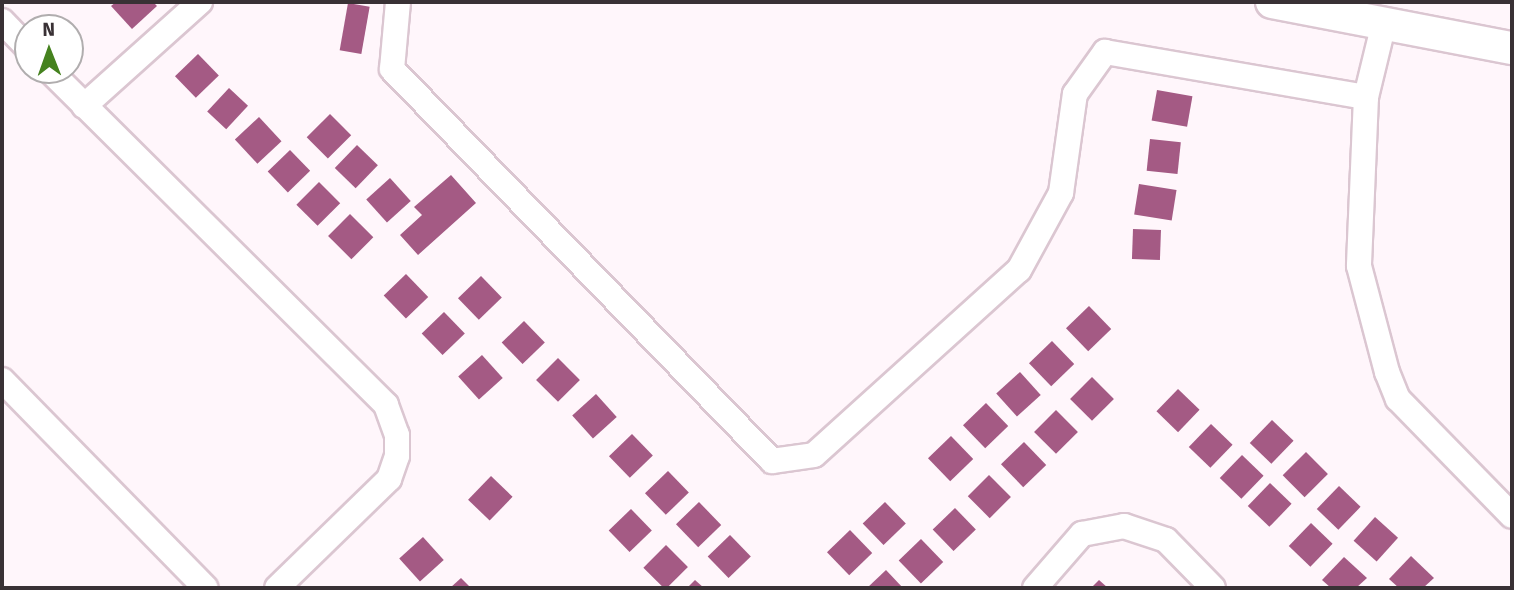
<!DOCTYPE html>
<style>
body{margin:0}
#map{position:relative;width:1514px;height:590px;overflow:hidden;background:#fff6fb;font-family:"Fira Sans",sans-serif}
div>[style]{position:absolute}
[style*='--x']{left:calc(var(--x)*1px);top:calc(var(--y)*1px);width:calc(var(--w)*1px);rotate:calc(var(--a)*1deg)}
.building>*{inset:0;background:#a45a84;transform-origin:0 0}
.roads{filter:drop-shadow(2px 0 #dbc6d1) drop-shadow(-2px 0 #dbc6d1) drop-shadow(0 2px #dbc6d1) drop-shadow(0 -2px #dbc6d1)}
.minor>*{height:24px;margin:-12px;padding:0 12px;transform-origin:12px;border-radius:12px;background:#fff}
.tertiary>*{height:32px;margin:-16px;padding:0 16px;transform-origin:16px;border-radius:16px;background:#fff}
span{translate:-50% -50%;white-space:nowrap;text-align:center;line-height:1.15;-webkit-text-stroke:7px #fff;paint-order:stroke}
.frame{position:absolute;inset:0;border:4px solid #393135;pointer-events:none}
.north{position:absolute;left:14px;top:14px;width:70px;height:70px;box-sizing:border-box;background:#fff;border:2px solid #b0adae;border-radius:50%;rotate:359deg;font-size:19px;font-weight:700;line-height:28px;text-align:center;color:#393135}
.north::after{content:'';display:block;margin:auto;width:24px;height:32px;background:#45821f;clip-path:polygon(50% 0,100% 100%,50% 72%,0 100%)}
</style>
<div id="map">
<div class="building">
<div style="clip-path:polygon(116px 2px,153px 2px,157px 6px,132px 29px,111px 6px)"></div>
<div style="left:348px;top:3px;width:22px;height:48px;rotate:10deg"></div>
<div style="left:198px;top:54px;width:30px;height:32px;rotate:46deg"></div>
<div style="left:229px;top:88px;width:26px;height:32px;rotate:43deg"></div>
<div style="left:1157px;top:90px;width:36px;height:31px;rotate:10deg"></div>
<div style="left:330px;top:114px;width:30px;height:33px;rotate:45deg"></div>
<div style="left:259px;top:117px;width:33px;height:33px;rotate:47deg"></div>
<div style="left:1150px;top:139px;width:31px;height:32px;rotate:6deg"></div>
<div style="left:357px;top:145px;width:29px;height:32px;rotate:44deg"></div>
<div style="left:290px;top:150px;width:29px;height:31px;rotate:46deg"></div>
<div style="clip-path:polygon(451px 175px,476px 203px,418px 255px,400px 235px,422px 215px,414px 207px)"></div>
<div style="left:390px;top:178px;width:31px;height:32px;rotate:48deg"></div>
<div style="left:319px;top:182px;width:30px;height:32px;rotate:45deg"></div>
<div style="left:1139px;top:184px;width:38px;height:31px;rotate:9deg"></div>
<div style="left:350px;top:214px;width:33px;height:31px;rotate:45deg"></div>
<div style="left:1133px;top:229px;width:28px;height:30px;rotate:2deg"></div>
<div style="left:406px;top:274px;width:32px;height:31px;rotate:46deg"></div>
<div style="left:481px;top:276px;width:30px;height:32px;rotate:46deg"></div>
<div style="left:1089px;top:306px;width:32px;height:32px;rotate:46deg"></div>
<div style="left:444px;top:312px;width:30px;height:31px;rotate:46deg"></div>
<div style="left:524px;top:321px;width:30px;height:31px;rotate:46deg"></div>
<div style="left:1052px;top:341px;width:32px;height:32px;rotate:46deg"></div>
<div style="left:482px;top:355px;width:31px;height:32px;rotate:48deg"></div>
<div style="left:558px;top:358px;width:31px;height:31px;rotate:45deg"></div>
<div style="left:1020px;top:372px;width:31px;height:32px;rotate:48deg"></div>
<div style="left:1092px;top:377px;width:31px;height:31px;rotate:45deg"></div>
<div style="left:1178px;top:389px;width:30px;height:31px;rotate:44deg"></div>
<div style="left:596px;top:394px;width:31px;height:32px;rotate:48deg"></div>
<div style="left:986px;top:403px;width:32px;height:32px;rotate:46deg"></div>
<div style="left:1056px;top:410px;width:31px;height:31px;rotate:45deg"></div>
<div style="left:1272px;top:420px;width:30px;height:32px;rotate:44deg"></div>
<div style="left:1211px;top:424px;width:30px;height:32px;rotate:44deg"></div>
<div style="left:632px;top:434px;width:30px;height:32px;rotate:46deg"></div>
<div style="left:951px;top:436px;width:32px;height:32px;rotate:46deg"></div>
<div style="left:1024px;top:442px;width:32px;height:32px;rotate:46deg"></div>
<div style="left:1306px;top:452px;width:31px;height:33px;rotate:45deg"></div>
<div style="left:1242px;top:455px;width:30px;height:32px;rotate:44deg"></div>
<div style="left:668px;top:471px;width:30px;height:32px;rotate:46deg"></div>
<div style="left:989px;top:475px;width:31px;height:30px;rotate:45deg"></div>
<div style="left:491px;top:476px;width:30px;height:33px;rotate:44deg"></div>
<div style="left:1270px;top:483px;width:30px;height:32px;rotate:44deg"></div>
<div style="left:1339px;top:486px;width:30px;height:32px;rotate:44deg"></div>
<div style="left:699px;top:502px;width:32px;height:32px;rotate:46deg"></div>
<div style="left:885px;top:502px;width:30px;height:31px;rotate:46deg"></div>
<div style="left:955px;top:508px;width:30px;height:31px;rotate:46deg"></div>
<div style="left:631px;top:509px;width:30px;height:31px;rotate:46deg"></div>
<div style="left:1375px;top:517px;width:31px;height:32px;rotate:42deg"></div>
<div style="left:1311px;top:523px;width:30px;height:32px;rotate:44deg"></div>
<div style="left:850px;top:530px;width:32px;height:32px;rotate:46deg"></div>
<div style="left:730px;top:535px;width:30px;height:31px;rotate:46deg"></div>
<div style="left:423px;top:537px;width:31px;height:32px;rotate:48deg"></div>
<div style="left:921px;top:539px;width:32px;height:31px;rotate:46deg"></div>
<div style="left:666px;top:545px;width:31px;height:32px;rotate:45deg"></div>
<div style="clip-path:polygon(1411px 556px,1434px 578px,1423px 588px,1399px 588px,1389px 579px)"></div>
<div style="clip-path:polygon(1344px 557px,1367px 578px,1356px 588px,1331px 588px,1322px 580px)"></div>
<div style="clip-path:polygon(886px 570px,903px 588px,867px 588px)"></div>
<div style="clip-path:polygon(461px 578px,471px 588px,450px 588px)"></div>
<div style="clip-path:polygon(695px 580px,704px 588px,687px 588px)"></div>
<div style="clip-path:polygon(1099px 580px,1108px 588px,1091px 588px)"></div>
</div>
<div class="roads">
<div class="minor">
<div style="--x:398;--y:2;--w:67;--a:95.1"></div>
<div style="--x:392;--y:69;--w:546;--a:45.89"></div>
<div style="--x:772;--y:461;--w:42;--a:-8.1"></div>
<div style="--x:814;--y:455;--w:276;--a:-42.1"></div>
<div style="--x:1019;--y:270;--w:88;--a:-61.4"></div>
<div style="--x:1061;--y:193;--w:100;--a:-82"></div>
<div style="--x:1075;--y:94;--w:52;--a:-54.5"></div>
<div style="--x:1105;--y:52;--w:265;--a:9.8"></div>
<div style="--x:2;--y:21;--w:37;--a:46"></div>
<div style="--x:1384;--y:23;--w:76;--a:103.7"></div>
<div style="--x:1366;--y:97;--w:169;--a:92.4"></div>
<div style="--x:1359;--y:266;--w:110;--a:75.2"></div>
<div style="--x:1387;--y:372;--w:29;--a:68"></div>
<div style="--x:1398;--y:399;--w:163;--a:45.7"></div>
<div style="--x:49;--y:70;--w:475;--a:44.8"></div>
<div style="--x:386;--y:405;--w:32;--a:70"></div>
<div style="--x:397;--y:435;--w:21;--a:90"></div>
<div style="--x:397;--y:456;--w:24;--a:109"></div>
<div style="--x:389;--y:479;--w:156;--a:135.8"></div>
<div style="--x:84;--y:106;--w:156;--a:-41.9"></div>
<div style="--x:2;--y:380;--w:291;--a:45.6"></div>
<div style="--x:1035;--y:588;--w:72;--a:-49"></div>
<div style="--x:1082;--y:534;--w:43;--a:-10.8"></div>
<div style="--x:1124;--y:526;--w:44;--a:18.4"></div>
<div style="--x:1166;--y:540;--w:67;--a:45.6"></div>
</div>
<div class="tertiary">
<div style="--x:1272;--y:2;--w:244;--a:10.9"></div>
</div>
</div>
<div class="frame"></div>
<div class="north">N</div>
</div>
